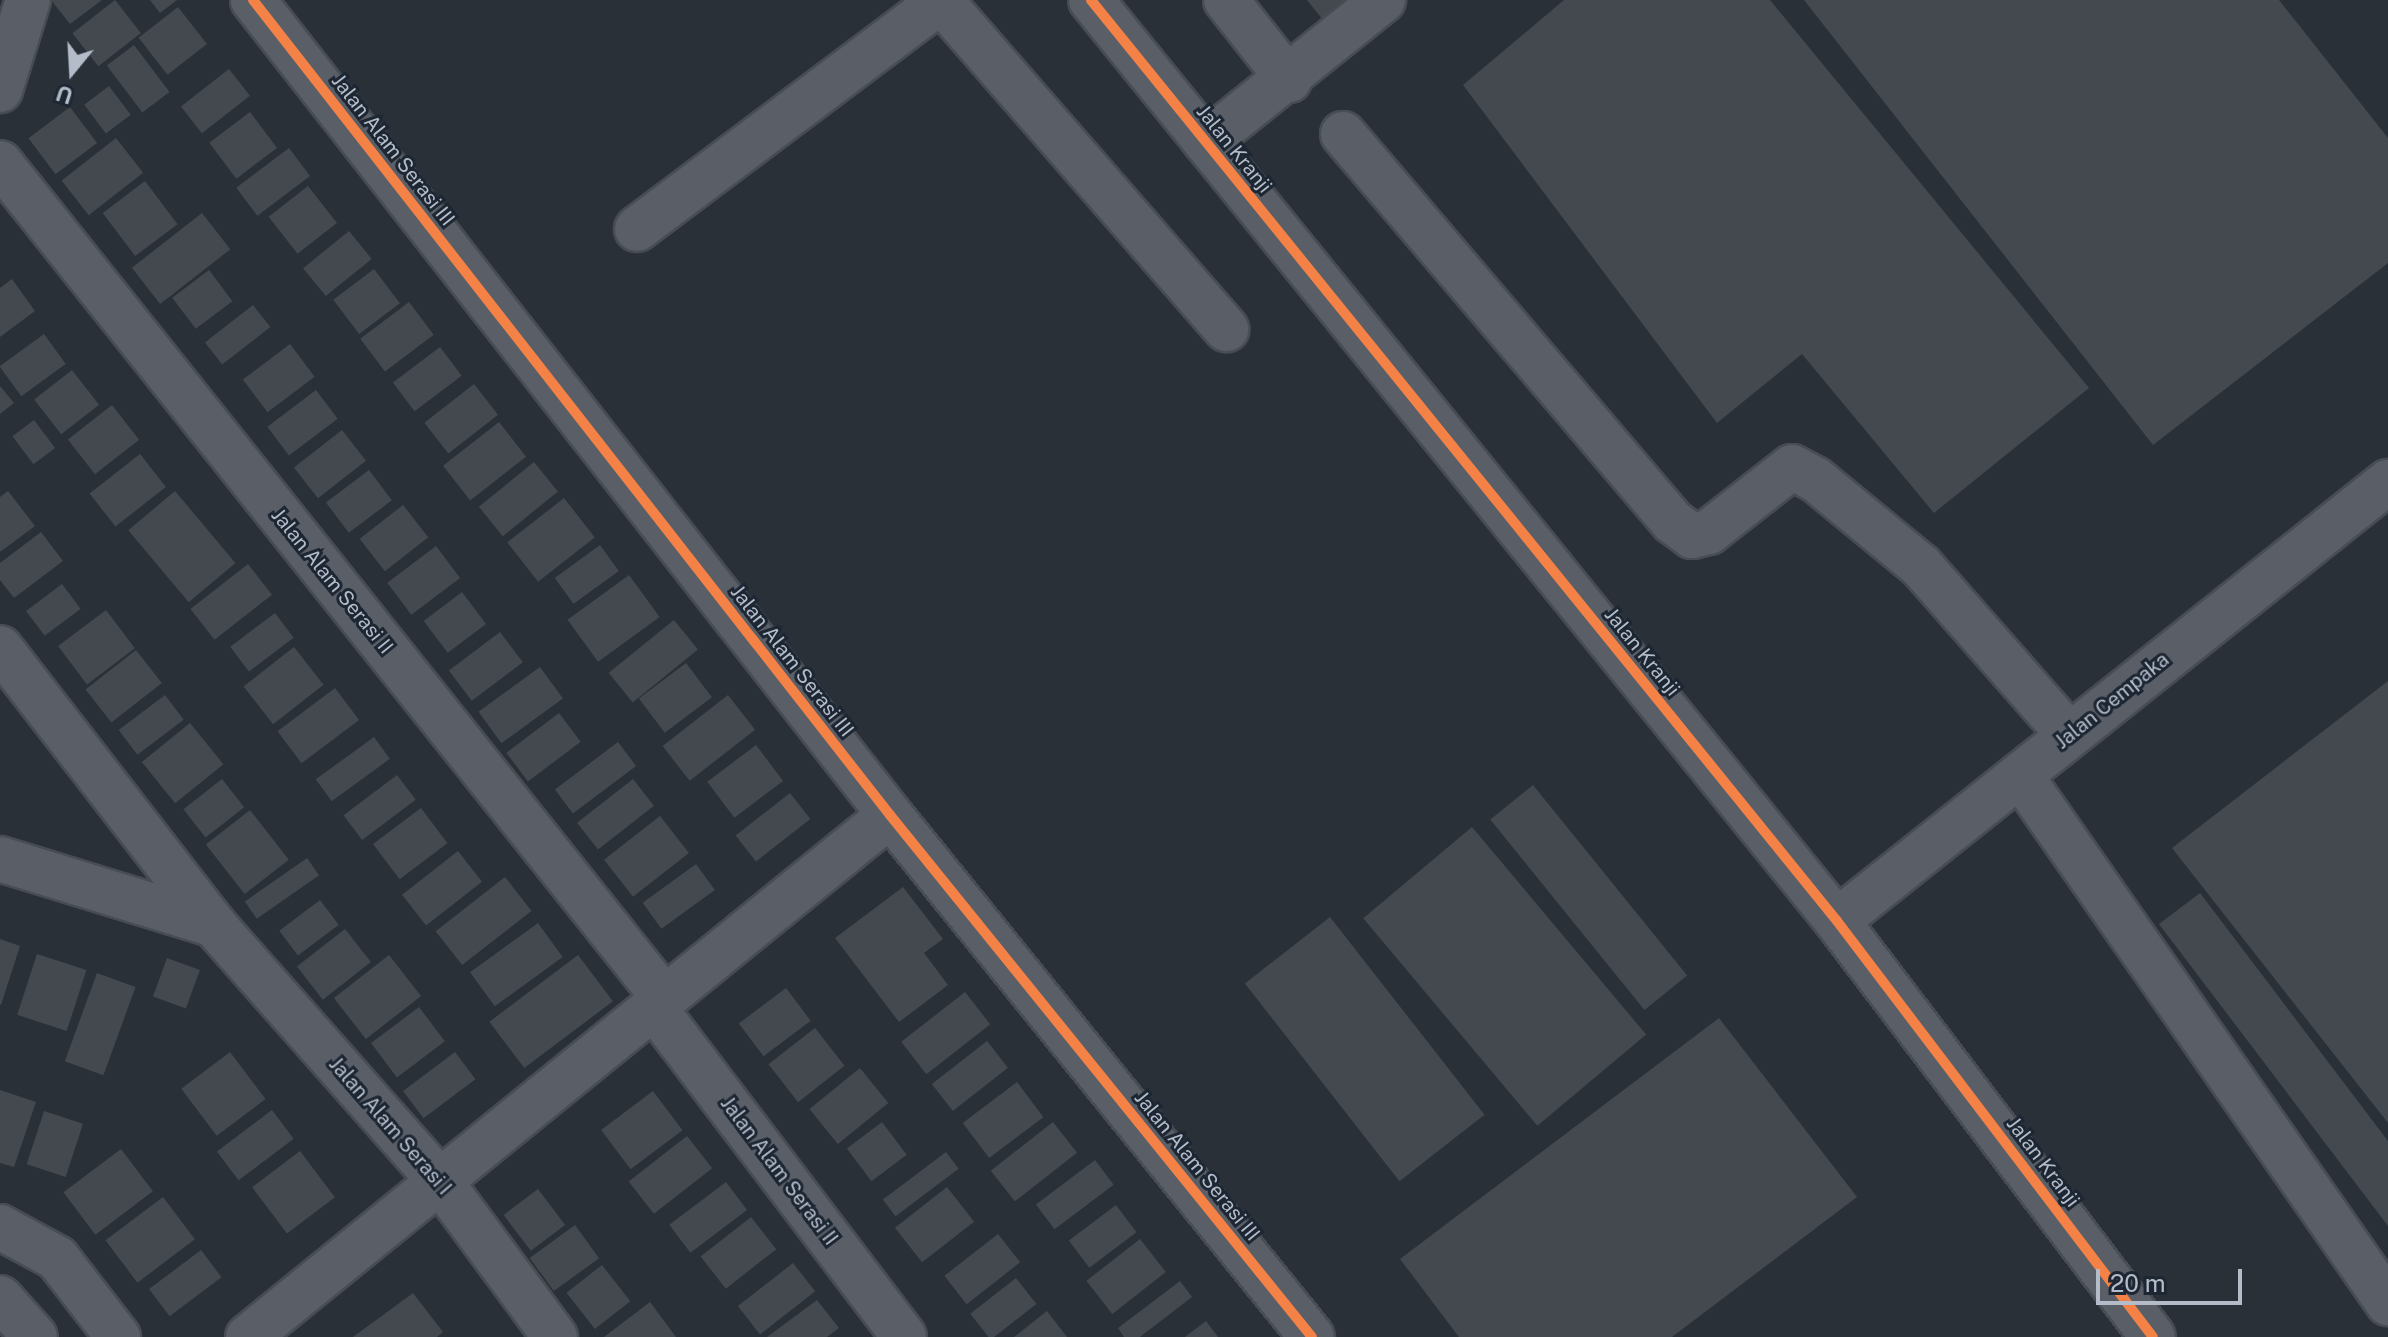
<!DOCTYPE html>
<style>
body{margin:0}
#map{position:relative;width:2388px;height:1337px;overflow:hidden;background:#2a3038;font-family:"Public Sans",sans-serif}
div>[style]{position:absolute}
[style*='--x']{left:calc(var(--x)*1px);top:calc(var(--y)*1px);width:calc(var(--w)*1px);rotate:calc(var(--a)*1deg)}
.building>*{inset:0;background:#444950;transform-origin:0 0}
.roads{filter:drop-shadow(2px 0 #484c53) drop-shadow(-2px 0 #484c53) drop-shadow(0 2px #484c53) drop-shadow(0 -2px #484c53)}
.minor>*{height:44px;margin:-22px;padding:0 22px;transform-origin:22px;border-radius:22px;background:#5a5e66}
.cycleway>*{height:10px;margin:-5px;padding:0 5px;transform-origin:5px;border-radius:5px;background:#f48246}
span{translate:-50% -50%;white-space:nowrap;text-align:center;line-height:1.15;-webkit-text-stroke:6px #1d2633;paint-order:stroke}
.street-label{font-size:20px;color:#b4bcc9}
.north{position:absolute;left:32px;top:32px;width:80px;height:80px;-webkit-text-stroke:6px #1d2633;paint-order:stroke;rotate:198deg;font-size:22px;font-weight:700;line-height:32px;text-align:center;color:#b4bcc9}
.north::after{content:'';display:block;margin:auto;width:28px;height:36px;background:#b4bcc9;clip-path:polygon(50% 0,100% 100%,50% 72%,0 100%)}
.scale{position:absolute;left:2096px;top:1269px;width:146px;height:36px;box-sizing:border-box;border:4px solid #b4bcc9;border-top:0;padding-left:10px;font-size:24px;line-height:28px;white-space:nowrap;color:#b4bcc9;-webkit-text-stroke:6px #1d2633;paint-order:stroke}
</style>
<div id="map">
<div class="building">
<div style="clip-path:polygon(51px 0,102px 0,70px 24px)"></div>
<div style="left:115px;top:0;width:42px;height:54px;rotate:52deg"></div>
<div style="clip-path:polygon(150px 0,177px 0,160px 13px)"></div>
<div style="clip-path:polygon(1307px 0,1368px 0,1331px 30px)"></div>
<div style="clip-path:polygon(1564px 0,1770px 0,2089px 388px,1934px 513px,1802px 354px,1717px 423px,1463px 85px)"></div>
<div style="clip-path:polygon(1804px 0,2279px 0,2388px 138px,2388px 263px,2153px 445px)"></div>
<div style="left:178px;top:7px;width:47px;height:50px;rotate:52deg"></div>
<div style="left:134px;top:45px;width:59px;height:34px;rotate:53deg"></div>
<div style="left:229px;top:69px;width:34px;height:61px;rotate:52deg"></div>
<div style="left:109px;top:86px;width:36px;height:31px;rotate:53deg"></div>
<div style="left:70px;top:107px;width:45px;height:52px;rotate:53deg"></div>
<div style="left:250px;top:112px;width:45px;height:51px;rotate:53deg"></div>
<div style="left:116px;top:138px;width:44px;height:69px;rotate:52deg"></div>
<div style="left:289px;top:148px;width:35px;height:66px;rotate:53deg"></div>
<div style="left:145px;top:181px;width:54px;height:53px;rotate:53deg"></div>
<div style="left:308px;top:186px;width:47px;height:50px;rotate:52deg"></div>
<div style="left:202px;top:213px;width:46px;height:89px;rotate:52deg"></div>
<div style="left:349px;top:231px;width:36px;height:59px;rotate:51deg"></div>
<div style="left:374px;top:269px;width:43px;height:51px;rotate:53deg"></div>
<div style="left:209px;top:270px;width:39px;height:46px;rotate:53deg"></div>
<div style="clip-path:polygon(12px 279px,35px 311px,0 337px,0 288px)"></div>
<div style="left:409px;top:302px;width:41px;height:61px;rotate:53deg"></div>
<div style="left:253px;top:305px;width:28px;height:61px;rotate:52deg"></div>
<div style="left:44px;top:334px;width:37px;height:55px;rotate:54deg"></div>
<div style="left:290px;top:344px;width:41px;height:59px;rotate:53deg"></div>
<div style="left:440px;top:347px;width:36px;height:59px;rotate:53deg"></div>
<div style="left:72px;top:370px;width:44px;height:48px;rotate:52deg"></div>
<div style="left:474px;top:384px;width:39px;height:63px;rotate:52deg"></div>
<div style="clip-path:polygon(0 386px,14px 403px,0 414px)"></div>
<div style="left:316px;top:390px;width:36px;height:61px;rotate:53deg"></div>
<div style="left:112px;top:405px;width:44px;height:56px;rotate:52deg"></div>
<div style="left:34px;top:420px;width:35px;height:27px;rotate:53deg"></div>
<div style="left:499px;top:422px;width:44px;height:71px;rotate:52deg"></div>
<div style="left:342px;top:430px;width:39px;height:61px;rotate:52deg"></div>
<div style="left:140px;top:454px;width:42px;height:64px;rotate:52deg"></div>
<div style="left:534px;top:462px;width:38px;height:71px;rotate:51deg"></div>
<div style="left:369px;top:470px;width:38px;height:54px;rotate:53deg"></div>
<div style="clip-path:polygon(8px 491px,35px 526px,0 552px,0 497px)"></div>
<div style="left:175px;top:491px;width:94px;height:61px;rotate:50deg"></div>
<div style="left:564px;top:498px;width:50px;height:72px;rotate:52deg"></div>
<div style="left:403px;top:505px;width:41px;height:55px;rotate:52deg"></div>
<div style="clip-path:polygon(41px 532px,63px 561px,14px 598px,0 580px,0 563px)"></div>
<div style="left:600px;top:545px;width:32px;height:56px;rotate:54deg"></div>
<div style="left:436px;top:546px;width:40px;height:61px;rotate:53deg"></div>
<div style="left:248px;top:564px;width:39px;height:73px;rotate:52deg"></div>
<div style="left:629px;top:575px;width:52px;height:76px;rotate:54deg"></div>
<div style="left:62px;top:584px;width:31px;height:45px;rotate:53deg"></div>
<div style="left:462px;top:592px;width:40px;height:48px;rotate:53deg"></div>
<div style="left:106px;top:610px;width:48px;height:60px;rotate:53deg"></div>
<div style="left:275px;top:613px;width:31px;height:56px;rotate:53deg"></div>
<div style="left:674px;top:620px;width:38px;height:84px;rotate:51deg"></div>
<div style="left:500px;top:632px;width:38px;height:64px;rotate:53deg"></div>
<div style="left:294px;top:647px;width:48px;height:64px;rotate:52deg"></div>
<div style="left:136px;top:650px;width:42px;height:64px;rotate:52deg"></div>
<div style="left:686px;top:663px;width:43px;height:59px;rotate:53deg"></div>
<div style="left:540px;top:667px;width:39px;height:76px;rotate:54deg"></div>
<div style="clip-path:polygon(2388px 681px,2388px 1123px,2172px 848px)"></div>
<div style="left:335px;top:688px;width:40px;height:72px;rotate:53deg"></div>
<div style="left:165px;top:695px;width:31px;height:58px;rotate:53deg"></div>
<div style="left:728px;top:695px;width:44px;height:83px;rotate:52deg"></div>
<div style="left:559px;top:713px;width:36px;height:66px;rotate:53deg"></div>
<div style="left:190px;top:723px;width:53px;height:62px;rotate:51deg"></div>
<div style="left:374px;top:737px;width:27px;height:72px;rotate:54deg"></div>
<div style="left:618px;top:742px;width:30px;height:79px;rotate:53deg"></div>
<div style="left:756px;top:745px;width:45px;height:61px;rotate:53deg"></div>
<div style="left:397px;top:775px;width:31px;height:67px;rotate:53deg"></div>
<div style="left:222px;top:779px;width:36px;height:49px;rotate:52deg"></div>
<div style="left:633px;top:779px;width:34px;height:71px;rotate:52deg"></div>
<div style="left:1533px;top:785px;width:245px;height:55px;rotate:51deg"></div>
<div style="left:790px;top:793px;width:33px;height:69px;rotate:52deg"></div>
<div style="left:421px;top:808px;width:44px;height:60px;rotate:53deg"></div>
<div style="left:250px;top:810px;width:63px;height:56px;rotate:52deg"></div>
<div style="left:660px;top:816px;width:47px;height:71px;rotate:52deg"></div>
<div style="left:1472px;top:827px;width:271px;height:142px;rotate:50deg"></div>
<div style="left:458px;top:851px;width:39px;height:71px;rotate:52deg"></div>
<div style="left:307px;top:858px;width:21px;height:76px;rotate:55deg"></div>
<div style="left:696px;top:864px;width:32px;height:66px;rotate:54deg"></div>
<div style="left:505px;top:877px;width:43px;height:88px;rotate:52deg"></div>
<div style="clip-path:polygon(903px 887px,943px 939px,924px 953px,948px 985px,899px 1022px,835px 938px)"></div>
<div style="clip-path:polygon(2200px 893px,2388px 1141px,2388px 1226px,2159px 924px)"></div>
<div style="left:320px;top:900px;width:31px;height:51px;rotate:53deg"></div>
<div style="left:1330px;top:917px;width:251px;height:108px;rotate:52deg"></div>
<div style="left:538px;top:923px;width:42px;height:84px;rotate:54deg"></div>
<div style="left:345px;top:929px;width:42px;height:61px;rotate:52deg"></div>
<div style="clip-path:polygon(0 939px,20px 946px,1px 1005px,0 1004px)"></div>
<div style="left:37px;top:954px;width:52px;height:64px;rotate:18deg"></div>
<div style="left:389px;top:955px;width:52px;height:70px;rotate:52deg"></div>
<div style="left:578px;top:955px;width:58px;height:111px;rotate:53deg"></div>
<div style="left:167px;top:958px;width:35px;height:41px;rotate:20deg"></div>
<div style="left:97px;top:973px;width:41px;height:94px;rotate:20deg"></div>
<div style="left:786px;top:988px;width:41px;height:59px;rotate:53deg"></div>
<div style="left:965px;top:992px;width:41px;height:81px;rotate:52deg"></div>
<div style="left:419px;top:1007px;width:43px;height:60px;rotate:53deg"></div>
<div style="clip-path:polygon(1719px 1018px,1857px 1197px,1672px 1337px,1459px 1337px,1400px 1259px)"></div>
<div style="left:815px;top:1028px;width:48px;height:59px;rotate:52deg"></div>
<div style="left:987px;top:1041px;width:34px;height:70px;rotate:52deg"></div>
<div style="left:230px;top:1052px;width:59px;height:61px;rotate:53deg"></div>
<div style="left:455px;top:1052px;width:34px;height:65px;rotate:53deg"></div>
<div style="left:860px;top:1068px;width:45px;height:65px;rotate:51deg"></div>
<div style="left:1017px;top:1082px;width:44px;height:68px;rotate:53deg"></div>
<div style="clip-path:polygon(0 1090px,36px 1102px,14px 1167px,0 1163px)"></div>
<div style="left:653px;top:1091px;width:49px;height:65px;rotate:53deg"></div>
<div style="left:272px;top:1110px;width:36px;height:69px;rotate:53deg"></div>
<div style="left:44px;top:1111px;width:41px;height:56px;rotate:18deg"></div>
<div style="left:882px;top:1122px;width:41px;height:44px;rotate:53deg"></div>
<div style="left:1053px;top:1122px;width:39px;height:79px;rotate:52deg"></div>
<div style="left:687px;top:1136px;width:41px;height:74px;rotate:52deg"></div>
<div style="left:121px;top:1149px;width:53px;height:72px;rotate:53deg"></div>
<div style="left:300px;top:1151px;width:58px;height:60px;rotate:53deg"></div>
<div style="left:946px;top:1152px;width:21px;height:79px;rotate:53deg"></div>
<div style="left:1095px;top:1160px;width:31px;height:74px;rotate:53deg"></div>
<div style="left:726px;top:1182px;width:35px;height:71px;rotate:53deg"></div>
<div style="left:947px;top:1187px;width:44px;height:66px;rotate:52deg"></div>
<div style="left:538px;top:1189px;width:45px;height:43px;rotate:53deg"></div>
<div style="left:163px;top:1197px;width:53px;height:72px;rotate:53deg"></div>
<div style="left:1116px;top:1205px;width:34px;height:59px;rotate:53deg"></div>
<div style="left:751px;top:1217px;width:41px;height:64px;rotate:52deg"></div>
<div style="left:575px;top:1225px;width:41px;height:56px;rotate:54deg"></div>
<div style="left:998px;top:1234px;width:36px;height:68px;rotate:52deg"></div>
<div style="left:1140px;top:1239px;width:42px;height:68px;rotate:52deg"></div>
<div style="left:201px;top:1250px;width:34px;height:65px;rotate:53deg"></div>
<div style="left:793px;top:1263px;width:36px;height:70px;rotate:52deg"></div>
<div style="left:602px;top:1265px;width:46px;height:45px;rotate:52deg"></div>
<div style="left:1016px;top:1278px;width:33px;height:58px;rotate:52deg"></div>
<div style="clip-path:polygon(1180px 1281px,1192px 1297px,1140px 1337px,1124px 1337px,1118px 1328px)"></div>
<div style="clip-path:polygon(413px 1293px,443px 1332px,437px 1337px,353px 1337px)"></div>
<div style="clip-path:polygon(817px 1300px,839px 1328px,827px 1337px,767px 1337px)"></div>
<div style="clip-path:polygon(650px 1302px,676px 1337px,604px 1337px)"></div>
<div style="clip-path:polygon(1047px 1311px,1067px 1337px,1014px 1337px)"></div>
<div style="clip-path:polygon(1206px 1321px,1218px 1337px,1185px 1337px)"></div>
</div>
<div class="roads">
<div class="minor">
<div style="--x:253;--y:0;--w:1034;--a:51.99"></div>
<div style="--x:890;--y:815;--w:671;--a:51.05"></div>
<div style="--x:1091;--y:0;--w:1185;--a:50.99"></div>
<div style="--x:1837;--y:921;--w:522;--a:52.78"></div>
<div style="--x:1226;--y:0;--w:102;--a:51.8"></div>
<div style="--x:941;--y:1;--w:435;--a:49"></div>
<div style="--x:0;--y:90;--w:94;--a:-72.7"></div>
<div style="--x:1343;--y:134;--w:509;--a:49.62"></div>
<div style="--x:1673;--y:522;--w:24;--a:36"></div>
<div style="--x:1692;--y:536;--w:17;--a:-13"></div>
<div style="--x:1709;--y:532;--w:105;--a:-38.1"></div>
<div style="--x:1792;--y:467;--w:26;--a:28"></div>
<div style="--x:1815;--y:479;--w:137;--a:39.4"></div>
<div style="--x:1921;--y:566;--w:225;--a:48.8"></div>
<div style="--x:1206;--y:142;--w:227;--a:-38.7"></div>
<div style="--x:0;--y:163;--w:1068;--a:51.5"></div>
<div style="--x:637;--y:229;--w:381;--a:-36.9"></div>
<div style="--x:0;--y:648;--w:350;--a:52.3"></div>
<div style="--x:214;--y:925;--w:341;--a:48.6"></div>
<div style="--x:440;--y:1181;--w:194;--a:53.6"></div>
<div style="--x:2020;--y:775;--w:644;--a:55.12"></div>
<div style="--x:0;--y:859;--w:224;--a:17.1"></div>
<div style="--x:1837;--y:921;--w:705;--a:-38.55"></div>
<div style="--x:653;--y:1006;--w:415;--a:52.8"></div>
<div style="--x:0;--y:1227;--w:65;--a:28.5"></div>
<div style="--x:57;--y:1258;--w:100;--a:52.3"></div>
<div style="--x:0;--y:1298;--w:52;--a:48.1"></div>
<div style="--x:248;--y:1337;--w:827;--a:-39.11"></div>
</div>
</div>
<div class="cycleway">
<div style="--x:253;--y:0;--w:1034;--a:51.99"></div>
<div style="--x:890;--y:815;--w:671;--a:51.05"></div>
<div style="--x:1091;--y:0;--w:1185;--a:50.99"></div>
<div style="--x:1837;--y:921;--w:522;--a:52.78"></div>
</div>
<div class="street-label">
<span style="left:1234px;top:149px;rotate:51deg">Jalan Kranji</span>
<span style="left:393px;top:150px;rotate:52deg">Jalan Alam Serasi III</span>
<span style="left:332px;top:581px;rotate:51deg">Jalan Alam Serasi II</span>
<span style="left:1642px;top:652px;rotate:51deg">Jalan Kranji</span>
<span style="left:792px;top:661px;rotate:52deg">Jalan Alam Serasi III</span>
<span style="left:2112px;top:701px;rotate:-39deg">Jalan Cempaka</span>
<span style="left:390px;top:1126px;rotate:49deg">Jalan Alam Serasi I</span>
<span style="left:2043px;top:1162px;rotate:53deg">Jalan Kranji</span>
<span style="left:1197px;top:1166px;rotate:51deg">Jalan Alam Serasi III</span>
<span style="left:779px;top:1171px;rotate:53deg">Jalan Alam Serasi II</span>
</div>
<div class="north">U</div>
<div class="scale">20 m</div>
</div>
